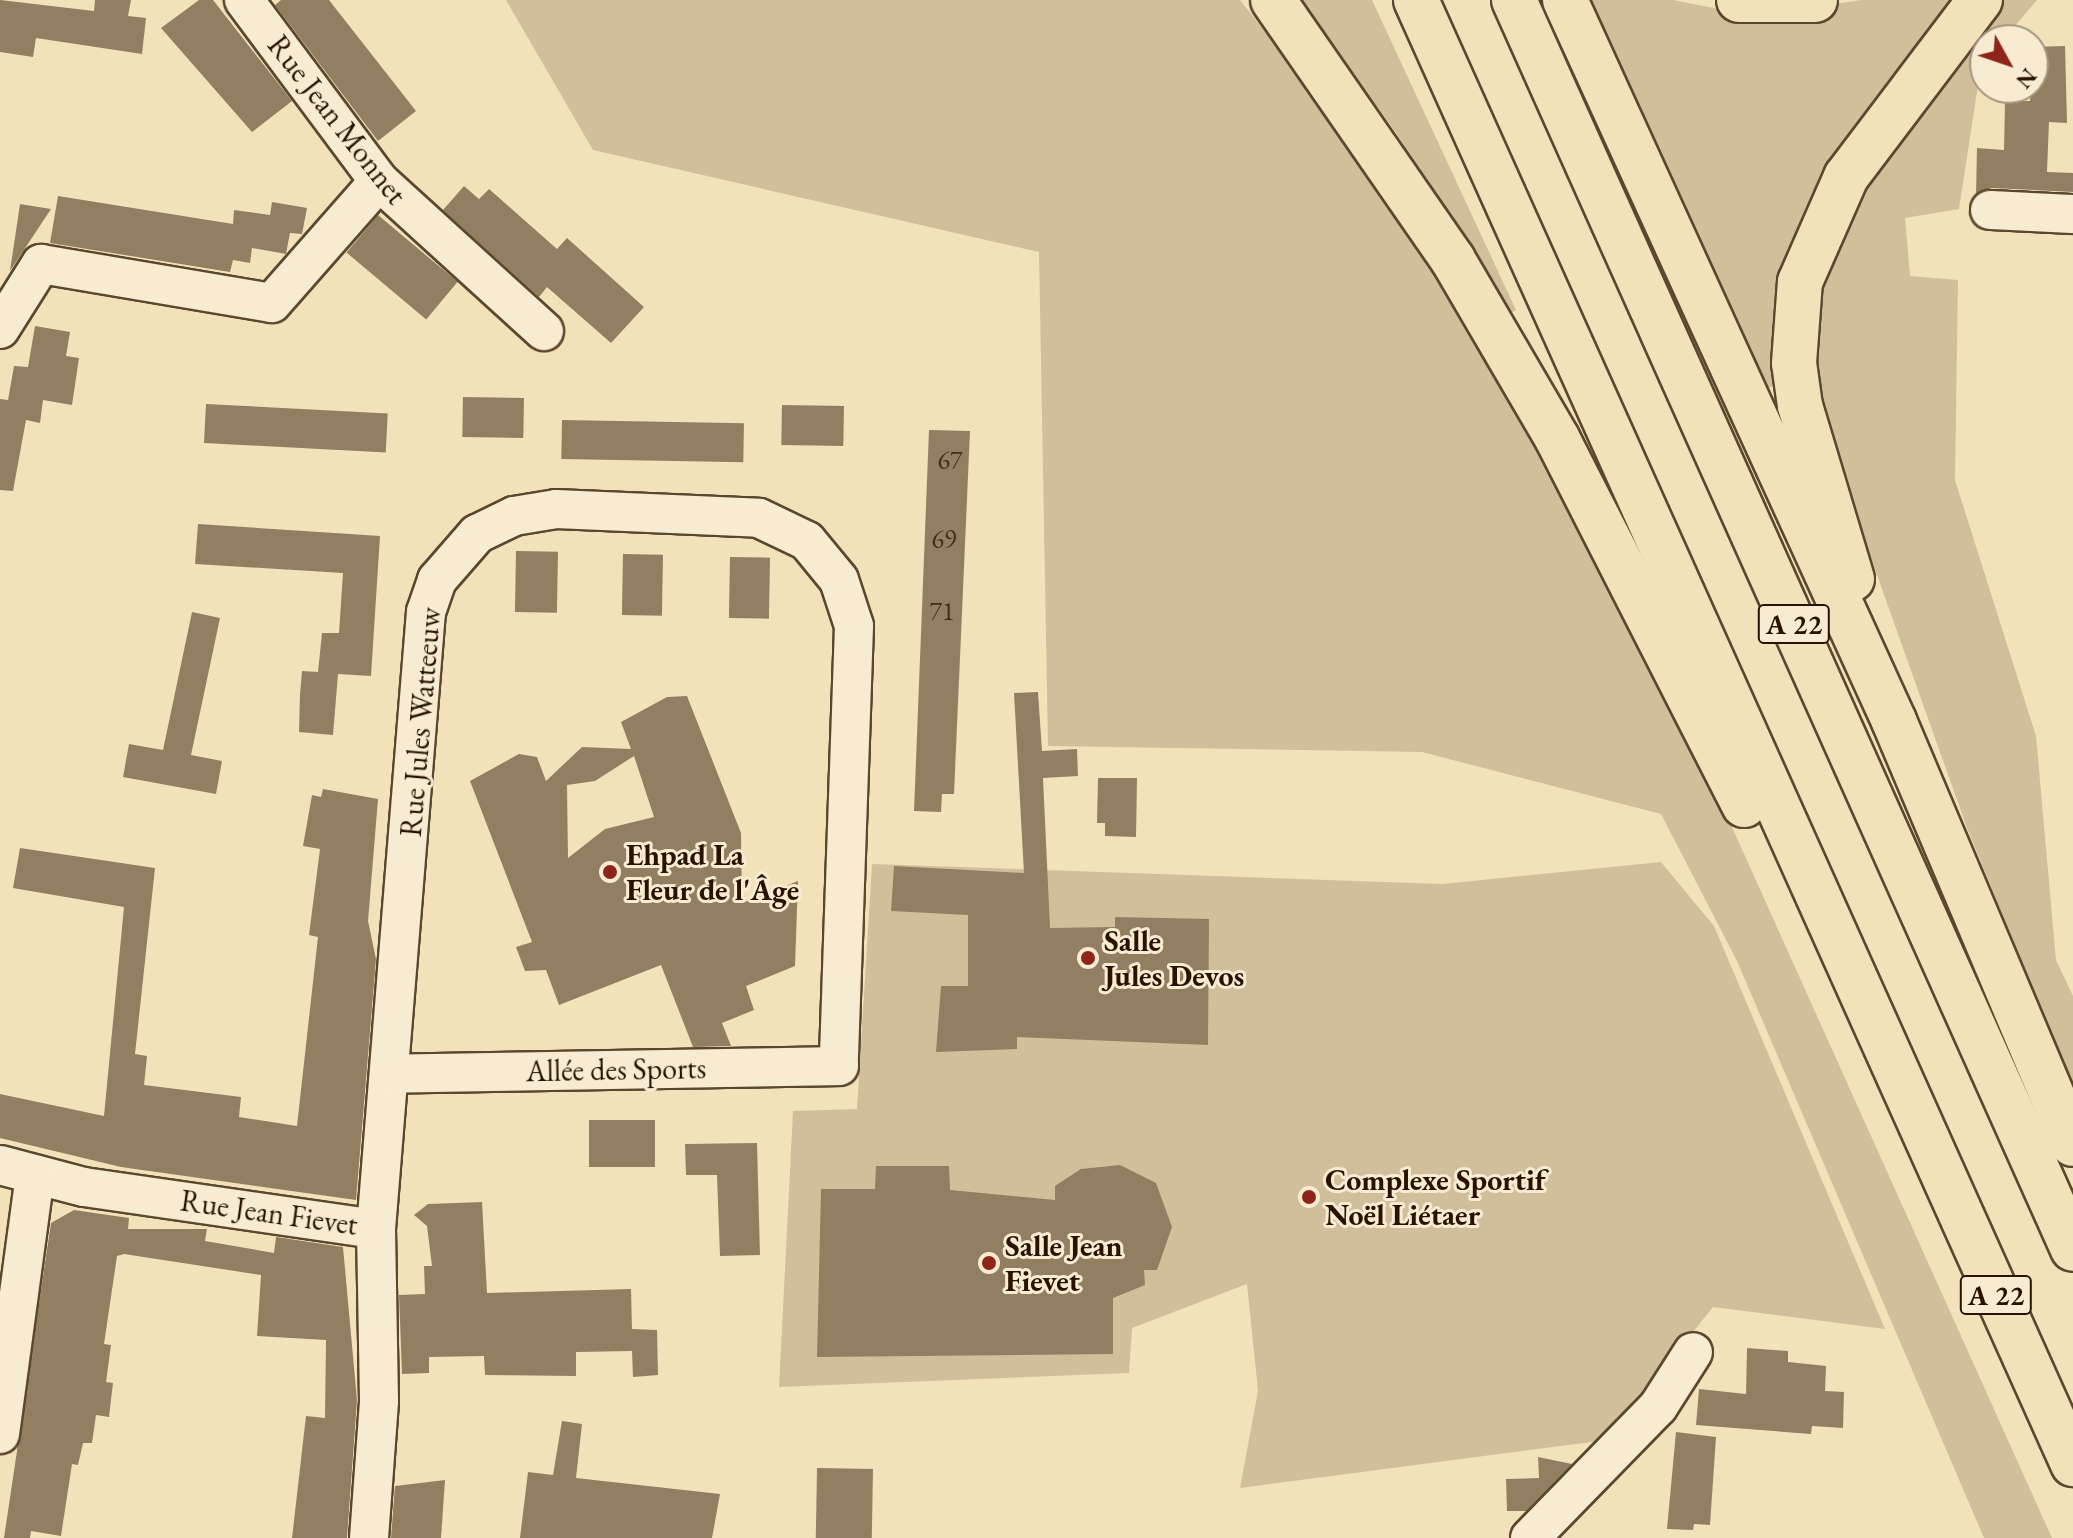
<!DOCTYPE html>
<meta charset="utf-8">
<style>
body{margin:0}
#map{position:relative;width:2073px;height:1538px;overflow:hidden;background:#f2e2ba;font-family:"EB Garamond",serif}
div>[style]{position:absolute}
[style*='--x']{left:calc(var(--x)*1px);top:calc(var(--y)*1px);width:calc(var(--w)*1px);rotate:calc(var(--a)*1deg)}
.green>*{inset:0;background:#d0bf9a}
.building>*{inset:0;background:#927f61;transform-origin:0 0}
.roads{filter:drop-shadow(2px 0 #5b472e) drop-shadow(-2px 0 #5b472e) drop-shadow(0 2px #5b472e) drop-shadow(0 -2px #5b472e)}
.minor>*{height:38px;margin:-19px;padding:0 19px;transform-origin:19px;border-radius:19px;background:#f7ecd2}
.motorway>*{height:44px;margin:-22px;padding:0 22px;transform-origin:22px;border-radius:22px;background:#f2e2ba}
.dots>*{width:22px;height:22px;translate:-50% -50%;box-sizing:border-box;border:4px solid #f7ecd2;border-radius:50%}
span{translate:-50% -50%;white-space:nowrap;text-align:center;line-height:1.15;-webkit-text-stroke:6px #f7ecd2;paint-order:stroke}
.number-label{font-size:26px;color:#432e18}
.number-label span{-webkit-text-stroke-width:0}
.shield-label span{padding:2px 6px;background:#f7ecd2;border:2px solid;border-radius:6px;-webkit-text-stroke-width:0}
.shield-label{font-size:28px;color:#291300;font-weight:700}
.street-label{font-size:30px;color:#291300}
.poi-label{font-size:30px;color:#291300;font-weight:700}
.left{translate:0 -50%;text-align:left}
.north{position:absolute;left:1969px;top:24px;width:80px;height:80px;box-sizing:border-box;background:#f7ecd2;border:2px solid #a5957e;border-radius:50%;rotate:130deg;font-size:22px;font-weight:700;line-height:32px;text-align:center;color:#291300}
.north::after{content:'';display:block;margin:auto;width:28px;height:36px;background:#8f2418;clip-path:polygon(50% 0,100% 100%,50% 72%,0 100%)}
</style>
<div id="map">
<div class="green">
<div style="clip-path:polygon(506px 0,1240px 0,1334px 119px,1442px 278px,1682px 716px,2052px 1538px,1984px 1538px,1737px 961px,1661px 814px,1422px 752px,1048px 746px,1039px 252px,593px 150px)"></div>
<div style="clip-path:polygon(1300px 0,1372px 0,1516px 310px,1509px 314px,1395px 131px)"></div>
<div style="clip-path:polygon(1588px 0,1673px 0,1754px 16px,1861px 0,1961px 0,1876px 110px,1778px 385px,1763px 389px)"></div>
<div style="clip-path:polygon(2004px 0,2037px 0,2003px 40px,1985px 40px,1959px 209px,1905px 218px,1910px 276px,1958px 280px,1955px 480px,2036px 736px,2056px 960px,2073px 996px,2073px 1087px,1967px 828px,1818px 409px,1814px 349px,1820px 288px,1843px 225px,1890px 149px)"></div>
<div style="clip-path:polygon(1661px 862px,1714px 926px,1885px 1329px,1713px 1307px,1607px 1440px,1240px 1488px,1258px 1391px,1247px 1284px,1132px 1328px,1129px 1373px,779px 1387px,793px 1111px,857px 1109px,872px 864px,1443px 884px)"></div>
</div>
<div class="building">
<div style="clip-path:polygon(0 0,94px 11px,95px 0,131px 0,128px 16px,146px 18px,142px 54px,36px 38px,33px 57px,0 52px)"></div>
<div style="clip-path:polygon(199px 0,213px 0,292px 101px,252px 132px,161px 28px)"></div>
<div style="clip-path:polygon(281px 0,329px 0,416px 111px,378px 141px,275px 5px)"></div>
<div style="clip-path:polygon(2065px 46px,2067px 123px,2049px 122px,2047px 172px,2073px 173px,2073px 192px,1991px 188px,1976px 194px,1977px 148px,2004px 150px,2005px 101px,2030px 101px,2033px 47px)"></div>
<div style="clip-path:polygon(464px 186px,479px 199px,489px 189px,557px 249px,567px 238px,644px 307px,611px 343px,547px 287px,539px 297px,443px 210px)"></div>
<div style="clip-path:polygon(58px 196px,233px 224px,234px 210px,270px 215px,272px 202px,307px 208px,302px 234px,290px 233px,286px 254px,252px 248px,250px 263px,233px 260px,230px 272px,50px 243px)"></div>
<div style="clip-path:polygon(20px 204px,51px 209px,10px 271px)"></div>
<div style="left:378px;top:215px;width:104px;height:49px;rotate:40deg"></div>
<div style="clip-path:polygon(35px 326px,70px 332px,66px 356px,79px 358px,72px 405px,43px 400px,40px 423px,26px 420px,13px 491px,0 490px,0 399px,8px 400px,14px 366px,28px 367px)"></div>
<div style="left:463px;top:397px;width:61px;height:40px;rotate:1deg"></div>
<div style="left:206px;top:404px;width:182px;height:39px;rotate:3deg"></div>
<div style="left:782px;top:405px;width:62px;height:40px;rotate:1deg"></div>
<div style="left:562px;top:420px;width:182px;height:39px;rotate:1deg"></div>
<div style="clip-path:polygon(929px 430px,970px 431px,954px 794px,942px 794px,941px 812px,914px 811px)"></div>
<div style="clip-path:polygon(198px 524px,380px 536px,371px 676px,338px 674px,333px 735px,299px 732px,300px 695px,302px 671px,318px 672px,322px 633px,339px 633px,343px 573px,195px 564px)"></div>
<div style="left:516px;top:551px;width:42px;height:61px;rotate:1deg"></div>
<div style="left:623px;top:554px;width:40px;height:61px;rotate:1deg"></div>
<div style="left:730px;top:557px;width:40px;height:61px;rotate:1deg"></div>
<div style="clip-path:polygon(192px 612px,220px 618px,191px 755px,222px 761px,216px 794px,123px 777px,129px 744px,163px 750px)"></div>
<div style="clip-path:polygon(1038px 692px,1042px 751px,1077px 749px,1078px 776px,1043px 778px,1050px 928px,1115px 927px,1115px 917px,1209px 919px,1208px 1045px,1017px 1037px,1017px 1049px,936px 1052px,941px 986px,968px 986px,968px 915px,891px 911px,894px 866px,1024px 873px,1014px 693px)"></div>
<div style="clip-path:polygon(evenodd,687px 696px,741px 833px,742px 903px,798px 881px,795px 966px,746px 986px,754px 1010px,722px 1023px,731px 1046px,693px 1047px,661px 965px,559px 1005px,546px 970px,525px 971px,516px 947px,532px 942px,470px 781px,519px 754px,537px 757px,546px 781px,582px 747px,631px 749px,621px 722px,667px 697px,687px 696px,634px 756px,654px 817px,605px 829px,568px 858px,567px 785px,595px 781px,634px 756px)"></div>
<div style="clip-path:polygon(1098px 778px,1137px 778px,1136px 837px,1105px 836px,1105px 823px,1097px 823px)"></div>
<div style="clip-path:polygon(323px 789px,378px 799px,368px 921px,376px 959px,356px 1200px,121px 1167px,0 1138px,0 1094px,104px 1116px,124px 907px,13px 888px,20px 848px,155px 868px,135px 1054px,147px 1056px,144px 1085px,241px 1097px,239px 1117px,297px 1126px,318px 937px,309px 935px,320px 849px,303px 846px,312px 795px,321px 797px)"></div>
<div style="left:655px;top:1120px;width:47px;height:66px;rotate:90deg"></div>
<div style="clip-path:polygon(757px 1143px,760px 1255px,720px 1256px,717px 1175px,686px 1175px,685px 1144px)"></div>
<div style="clip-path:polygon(1120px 1165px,1156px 1183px,1172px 1227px,1157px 1270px,1144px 1270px,1145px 1285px,1113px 1298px,1113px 1354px,817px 1357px,821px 1189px,875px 1189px,876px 1166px,949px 1166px,950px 1190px,1055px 1200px,1055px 1186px,1081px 1169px)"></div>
<div style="clip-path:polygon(482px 1202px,487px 1293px,631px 1289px,632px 1329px,657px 1330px,658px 1375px,633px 1377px,632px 1351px,576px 1352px,576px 1376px,485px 1375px,484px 1356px,429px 1357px,429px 1373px,402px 1374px,399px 1295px,425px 1294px,424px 1266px,432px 1266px,427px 1226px,414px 1215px,428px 1204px)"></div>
<div style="clip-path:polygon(74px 1210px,129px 1218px,128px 1229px,207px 1229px,205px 1241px,274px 1253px,276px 1237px,343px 1247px,357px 1400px,347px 1538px,292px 1538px,306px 1416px,325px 1418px,326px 1340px,257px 1336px,261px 1275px,124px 1254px,117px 1256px,104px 1344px,111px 1345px,106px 1382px,113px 1383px,109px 1417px,96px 1415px,92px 1443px,83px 1443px,78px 1465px,72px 1464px,61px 1536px,31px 1531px,30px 1538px,4px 1538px,51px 1223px)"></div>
<div style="clip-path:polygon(1747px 1348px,1788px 1351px,1788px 1362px,1826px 1366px,1825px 1391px,1844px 1392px,1843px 1428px,1812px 1426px,1811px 1434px,1696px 1425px,1699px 1389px,1746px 1394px)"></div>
<div style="clip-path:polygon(562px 1421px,582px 1424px,576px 1478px,720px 1494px,712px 1538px,520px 1538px,528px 1472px,553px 1475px)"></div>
<div style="clip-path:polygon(1676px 1432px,1716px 1437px,1710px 1525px,1694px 1524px,1693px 1530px,1667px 1529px)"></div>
<div style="clip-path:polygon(1538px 1457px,1572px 1464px,1526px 1511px,1507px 1511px,1506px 1479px,1539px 1478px)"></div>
<div style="left:817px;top:1468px;width:56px;height:70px;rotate:1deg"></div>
<div style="clip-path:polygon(445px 1480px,441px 1538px,391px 1538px,395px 1486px)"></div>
</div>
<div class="roads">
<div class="minor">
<div style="--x:244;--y:0;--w:226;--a:53.3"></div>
<div style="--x:379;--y:181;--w:223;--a:42.3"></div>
<div style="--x:1990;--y:210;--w:83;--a:2.8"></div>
<div style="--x:0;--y:329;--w:77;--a:-57.8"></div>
<div style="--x:41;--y:264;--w:234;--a:9.6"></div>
<div style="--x:272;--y:303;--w:162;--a:-48.7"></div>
<div style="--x:0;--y:1165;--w:87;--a:14.7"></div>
<div style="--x:84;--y:1187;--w:295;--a:8.2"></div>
<div style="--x:0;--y:1434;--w:260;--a:-82.3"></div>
<div style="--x:369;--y:1538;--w:137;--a:-85.8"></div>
<div style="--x:379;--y:1401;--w:172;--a:-91"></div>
<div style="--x:376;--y:1229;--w:619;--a:-85.37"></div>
<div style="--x:426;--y:612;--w:34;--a:-71"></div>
<div style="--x:437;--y:580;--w:61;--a:-49"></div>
<div style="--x:477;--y:534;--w:41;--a:-25.9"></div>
<div style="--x:514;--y:516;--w:43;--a:-9.5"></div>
<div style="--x:556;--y:509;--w:203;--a:2.5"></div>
<div style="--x:759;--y:518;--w:53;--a:25.6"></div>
<div style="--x:807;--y:541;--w:50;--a:50.6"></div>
<div style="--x:839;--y:580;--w:48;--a:71.9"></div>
<div style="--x:854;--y:626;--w:440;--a:92"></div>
<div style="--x:839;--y:1066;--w:445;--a:179"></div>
<div style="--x:1530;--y:1538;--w:183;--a:-45.7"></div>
<div style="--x:1658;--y:1407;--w:65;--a:-57.5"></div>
</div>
<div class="motorway">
<div style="--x:1273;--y:0;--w:316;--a:55.3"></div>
<div style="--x:1453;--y:260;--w:206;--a:59.7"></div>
<div style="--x:1557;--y:438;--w:412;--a:63"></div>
<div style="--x:1416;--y:0;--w:1605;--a:65.83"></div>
<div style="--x:1514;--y:0;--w:1368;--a:65.89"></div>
<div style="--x:1565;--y:0;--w:793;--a:65.47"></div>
<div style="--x:1894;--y:721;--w:459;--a:67.1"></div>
<div style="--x:1739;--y:0;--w:76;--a:0"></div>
<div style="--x:1852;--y:579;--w:181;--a:-106.7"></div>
<div style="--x:1800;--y:406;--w:43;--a:-97.9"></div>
<div style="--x:1794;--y:363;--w:81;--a:-85.8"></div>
<div style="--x:1800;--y:282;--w:115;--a:-66.3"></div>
<div style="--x:1846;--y:177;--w:222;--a:-52.9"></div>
</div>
</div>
<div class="dots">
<div style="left:610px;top:872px;background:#8f2418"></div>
<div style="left:1088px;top:958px;background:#8f2418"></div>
<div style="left:1309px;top:1197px;background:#8f2418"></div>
<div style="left:989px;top:1263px;background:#8f2418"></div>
</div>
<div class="number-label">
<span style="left:950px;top:461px">67</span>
<span style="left:944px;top:540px">69</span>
<span style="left:942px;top:612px">71</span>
</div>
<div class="shield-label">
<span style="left:1794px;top:624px">A 22</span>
<span style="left:1996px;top:1295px">A 22</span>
</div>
<div class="street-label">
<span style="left:337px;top:120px;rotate:52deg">Rue Jean Monnet</span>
<span style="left:421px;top:722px;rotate:-85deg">Rue Jules Watteeuw</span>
<span style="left:616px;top:1070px;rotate:-1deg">Allée des Sports</span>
<span style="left:269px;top:1213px;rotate:8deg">Rue Jean Fievet</span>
</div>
<div class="poi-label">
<span class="left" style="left:626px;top:872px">Ehpad La<br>Fleur de l'Âge</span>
<span class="left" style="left:1104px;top:958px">Salle<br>Jules Devos</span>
<span class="left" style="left:1325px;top:1197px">Complexe Sportif<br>Noël Liétaer</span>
<span class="left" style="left:1005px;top:1263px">Salle Jean<br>Fievet</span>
</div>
<div class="north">N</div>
</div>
